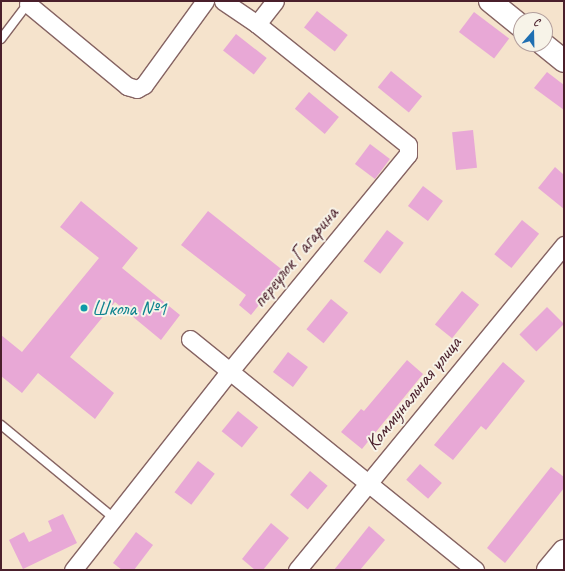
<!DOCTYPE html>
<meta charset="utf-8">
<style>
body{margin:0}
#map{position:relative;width:565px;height:571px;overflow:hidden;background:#f5e3cc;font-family:Caveat,sans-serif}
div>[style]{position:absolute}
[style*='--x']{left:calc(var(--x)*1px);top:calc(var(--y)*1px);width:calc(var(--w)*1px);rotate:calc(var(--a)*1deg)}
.building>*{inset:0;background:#e8a8d6;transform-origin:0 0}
.roads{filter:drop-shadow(1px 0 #866463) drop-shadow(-1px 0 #866463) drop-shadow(0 1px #866463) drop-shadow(0 -1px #866463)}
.lane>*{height:8px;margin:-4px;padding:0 4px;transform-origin:4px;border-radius:4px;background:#fff}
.street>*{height:17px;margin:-8.5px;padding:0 8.5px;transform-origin:8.5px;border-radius:8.5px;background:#fff}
.secondary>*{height:22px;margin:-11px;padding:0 11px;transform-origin:11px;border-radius:11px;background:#fff}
.dots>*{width:11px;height:11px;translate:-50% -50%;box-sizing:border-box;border:2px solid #f7f3e8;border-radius:50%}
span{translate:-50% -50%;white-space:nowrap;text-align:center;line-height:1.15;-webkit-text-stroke:4px #f7f3e8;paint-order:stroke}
.street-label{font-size:20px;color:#4a1f2b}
.culture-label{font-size:20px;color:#0d838f}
.left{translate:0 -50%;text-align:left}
.frame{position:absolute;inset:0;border:2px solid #4a1f2b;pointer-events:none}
.north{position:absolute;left:513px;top:12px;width:40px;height:40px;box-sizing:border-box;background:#f7f3e8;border:1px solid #b29e9c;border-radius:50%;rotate:20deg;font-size:11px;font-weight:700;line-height:16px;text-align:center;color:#4a1f2b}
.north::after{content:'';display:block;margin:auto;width:14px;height:18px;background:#1f6fb2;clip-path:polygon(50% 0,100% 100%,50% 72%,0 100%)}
</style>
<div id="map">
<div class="building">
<div style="left:317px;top:11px;width:39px;height:21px;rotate:38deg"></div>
<div style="left:474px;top:12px;width:44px;height:25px;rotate:37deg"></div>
<div style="left:236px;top:34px;width:39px;height:21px;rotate:38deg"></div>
<div style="left:391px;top:71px;width:40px;height:21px;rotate:39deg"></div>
<div style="clip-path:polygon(547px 72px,564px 85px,564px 110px,534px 88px)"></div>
<div style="left:309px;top:92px;width:39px;height:22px;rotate:40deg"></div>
<div style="left:473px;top:130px;width:38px;height:21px;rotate:84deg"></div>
<div style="left:370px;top:144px;width:25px;height:25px;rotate:37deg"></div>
<div style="clip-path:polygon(555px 167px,564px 175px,564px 209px,538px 188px)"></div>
<div style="left:423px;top:186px;width:25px;height:25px;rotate:37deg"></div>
<div style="clip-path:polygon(81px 201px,138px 248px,122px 268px,180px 315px,161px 340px,115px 302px,70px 357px,114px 393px,95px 419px,38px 373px,22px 393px,1px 376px,1px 335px,22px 352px,99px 258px,60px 227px)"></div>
<div style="clip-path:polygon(208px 211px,285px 272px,251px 315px,239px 305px,246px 295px,181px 245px)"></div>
<div style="left:522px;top:220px;width:22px;height:44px;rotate:39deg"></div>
<div style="left:387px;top:230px;width:21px;height:39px;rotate:37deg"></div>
<div style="left:462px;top:291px;width:22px;height:43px;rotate:39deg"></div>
<div style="left:331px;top:299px;width:22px;height:39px;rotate:39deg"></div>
<div style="left:547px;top:307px;width:24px;height:39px;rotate:45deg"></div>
<div style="left:288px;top:352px;width:25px;height:25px;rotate:37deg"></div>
<div style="clip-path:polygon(407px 360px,423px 374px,362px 449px,341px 432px,361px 409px,364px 411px)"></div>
<div style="clip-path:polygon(503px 362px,525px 381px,486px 430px,481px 426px,453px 460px,434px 445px)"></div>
<div style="left:238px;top:411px;width:26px;height:26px;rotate:39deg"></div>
<div style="left:198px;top:461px;width:21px;height:39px;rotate:37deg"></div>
<div style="left:420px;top:464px;width:29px;height:21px;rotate:41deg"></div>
<div style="clip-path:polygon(551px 467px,564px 477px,564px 488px,505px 563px,487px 548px)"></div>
<div style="left:310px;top:471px;width:23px;height:31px;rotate:40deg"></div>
<div style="clip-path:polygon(63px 514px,77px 543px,23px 569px,9px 540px,24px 532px,29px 542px,52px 531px,48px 521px)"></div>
<div style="clip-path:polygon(271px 523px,289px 538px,263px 570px,255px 570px,242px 559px)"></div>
<div style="clip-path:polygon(369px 526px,385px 540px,360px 570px,334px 570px)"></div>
<div style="clip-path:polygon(136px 532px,153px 545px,134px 570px,122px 570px,113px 563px)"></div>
</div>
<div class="roads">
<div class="lane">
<div style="--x:1;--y:39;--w:46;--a:-52.9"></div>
<div style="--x:1;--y:425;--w:146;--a:39.5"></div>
</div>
<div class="street">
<div style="--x:223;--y:1;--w:41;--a:34.1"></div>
<div style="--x:28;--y:4;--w:129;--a:39.6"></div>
<div style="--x:127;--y:86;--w:10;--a:17"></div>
<div style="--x:137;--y:89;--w:8;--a:-30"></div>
<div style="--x:144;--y:85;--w:104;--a:-54"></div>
<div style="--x:190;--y:339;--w:367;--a:39"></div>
<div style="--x:73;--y:570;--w:252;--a:-51.8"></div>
<div style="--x:229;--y:372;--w:282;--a:-50.6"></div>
<div style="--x:408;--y:154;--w:9;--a:-90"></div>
<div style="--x:408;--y:145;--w:193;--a:-141.3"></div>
<div style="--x:257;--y:24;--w:29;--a:-52"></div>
<div style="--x:297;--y:570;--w:421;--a:-50.6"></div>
</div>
<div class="secondary">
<div style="--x:490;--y:1;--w:40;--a:39"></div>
<div style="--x:543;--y:44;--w:27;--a:39"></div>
<div style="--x:548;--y:570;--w:25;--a:-50"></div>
</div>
</div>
<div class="dots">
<div style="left:84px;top:308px;background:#0f9aa8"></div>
</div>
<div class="street-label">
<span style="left:295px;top:257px;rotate:-51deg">переулок Гагарина</span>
<span style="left:413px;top:393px;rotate:-51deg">Коммунальная улица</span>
</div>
<div class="culture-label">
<span class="left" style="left:92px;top:308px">Школа №1</span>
</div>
<div class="frame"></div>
<div class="north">С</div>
</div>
